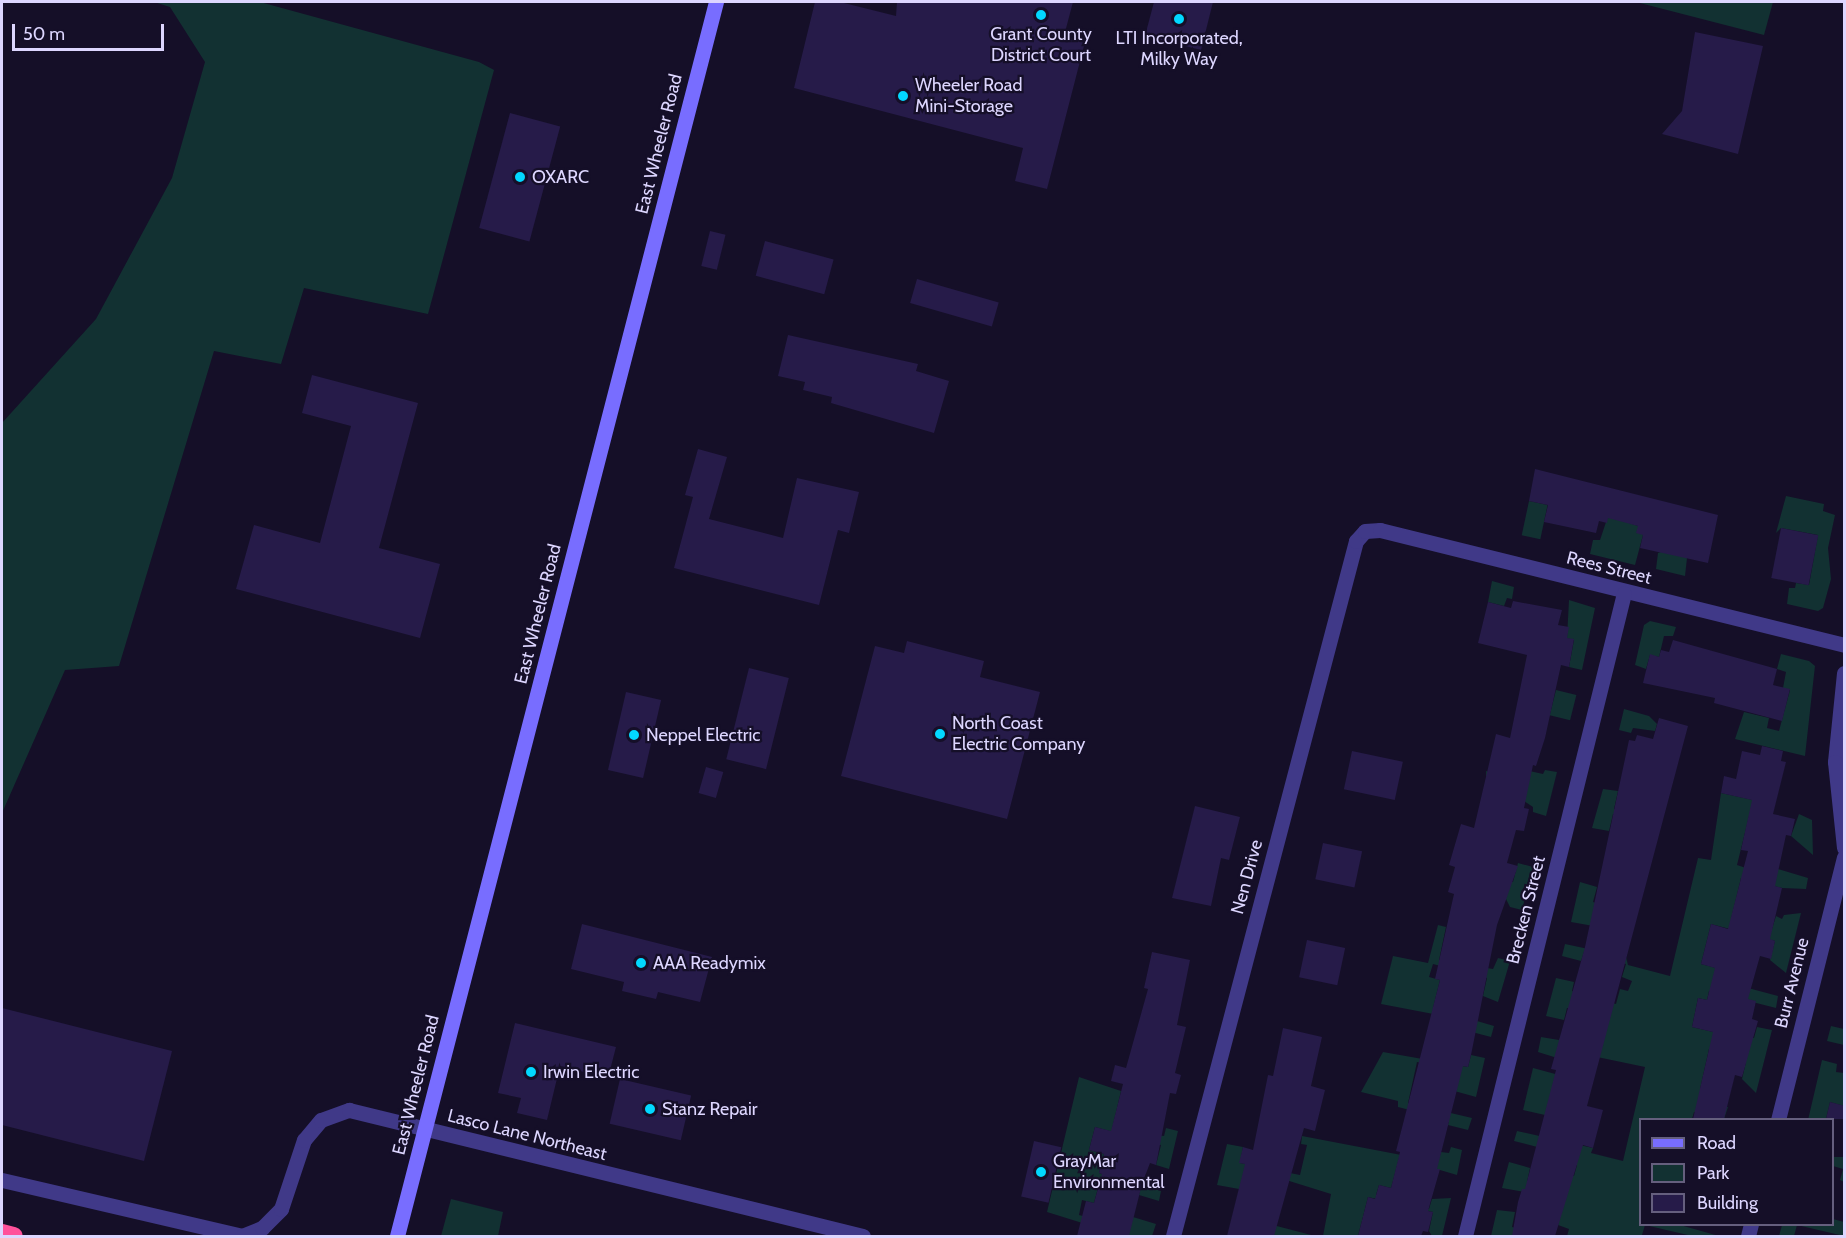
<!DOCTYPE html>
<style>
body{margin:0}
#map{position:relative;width:1846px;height:1238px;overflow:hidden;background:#150f28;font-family:Cabin,sans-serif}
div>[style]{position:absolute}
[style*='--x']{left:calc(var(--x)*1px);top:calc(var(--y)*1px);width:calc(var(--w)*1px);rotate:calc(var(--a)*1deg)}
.green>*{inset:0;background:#123132;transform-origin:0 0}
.building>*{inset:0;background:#261b49;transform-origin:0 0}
.street>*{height:15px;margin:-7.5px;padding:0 7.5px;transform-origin:7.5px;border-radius:7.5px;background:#403988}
.secondary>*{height:15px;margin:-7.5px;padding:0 7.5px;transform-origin:7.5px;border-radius:7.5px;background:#786dff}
.highway>*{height:18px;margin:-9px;padding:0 9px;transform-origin:9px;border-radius:9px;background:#ff519b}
.dots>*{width:16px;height:16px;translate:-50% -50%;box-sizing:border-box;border:3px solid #150f28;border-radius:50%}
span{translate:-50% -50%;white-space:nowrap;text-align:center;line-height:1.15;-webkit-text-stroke:4.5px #150f28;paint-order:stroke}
.poi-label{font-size:18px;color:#ddd6ff}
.left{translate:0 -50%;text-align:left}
.street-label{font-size:18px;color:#ddd6ff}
.frame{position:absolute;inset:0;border:3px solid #ddd6ff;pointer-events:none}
.legend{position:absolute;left:1639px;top:1118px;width:195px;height:108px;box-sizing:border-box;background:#150f28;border:2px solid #655f7e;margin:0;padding:8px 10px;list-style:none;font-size:18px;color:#ddd6ff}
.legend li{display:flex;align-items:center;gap:12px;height:30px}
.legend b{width:30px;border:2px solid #655f7e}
.scale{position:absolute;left:12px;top:24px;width:152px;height:27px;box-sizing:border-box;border:3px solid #ddd6ff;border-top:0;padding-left:8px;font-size:18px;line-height:21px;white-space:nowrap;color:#ddd6ff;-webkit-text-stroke:4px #150f28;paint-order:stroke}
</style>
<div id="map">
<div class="green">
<div style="clip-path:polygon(154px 2px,260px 2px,479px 62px,494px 70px,428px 314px,304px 288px,281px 364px,214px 351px,119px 666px,65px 670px,2px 813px,2px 423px,96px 319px,172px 178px,205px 62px,170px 7px)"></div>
<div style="clip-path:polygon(1636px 2px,1773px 2px,1764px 35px)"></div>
<div style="clip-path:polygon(1786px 496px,1824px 504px,1823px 511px,1835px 515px,1828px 548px,1831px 579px,1823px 608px,1818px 611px,1787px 604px,1789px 588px,1795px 588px,1796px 583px,1809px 585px,1818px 535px,1781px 528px,1776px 533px)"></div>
<div style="left:1529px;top:501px;width:19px;height:35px;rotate:12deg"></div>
<div style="clip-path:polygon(1608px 516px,1638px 526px,1643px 535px,1635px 565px,1590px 554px,1593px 540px,1600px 540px)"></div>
<div style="clip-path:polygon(1666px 550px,1687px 558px,1685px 576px,1656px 569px,1658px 553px)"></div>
<div style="clip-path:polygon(1492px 581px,1514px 587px,1512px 599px,1507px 598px,1504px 606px,1488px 602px)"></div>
<div style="clip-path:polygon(1569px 600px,1595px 608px,1582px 670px,1569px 667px,1574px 640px,1567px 638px)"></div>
<div style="clip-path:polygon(1650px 621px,1676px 627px,1673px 636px,1664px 636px,1659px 657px,1650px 655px,1646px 669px,1635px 665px,1644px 625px)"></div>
<div style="clip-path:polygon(1781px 654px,1809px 661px,1815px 666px,1805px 756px,1735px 739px,1744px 712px,1769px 718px,1767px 728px,1779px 731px,1790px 690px,1783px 688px,1786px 672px,1777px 669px)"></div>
<div style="left:1556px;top:690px;width:21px;height:26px;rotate:14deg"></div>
<div style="clip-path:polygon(1624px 709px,1649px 716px,1657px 724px,1655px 731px,1633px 728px,1631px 733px,1619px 730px)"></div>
<div style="clip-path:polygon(1525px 770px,1543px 774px,1545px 770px,1557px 772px,1546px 816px,1533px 812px,1533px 807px,1486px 776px,1486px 771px,1513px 778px)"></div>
<div style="clip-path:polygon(1603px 789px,1618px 791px,1614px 809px,1621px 811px,1621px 815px,1613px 814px,1609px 831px,1592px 828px)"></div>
<div style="clip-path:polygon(1721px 793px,1753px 800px,1737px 865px,1761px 873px,1778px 869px,1808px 878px,1806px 889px,1782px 888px,1741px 878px,1731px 919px,1772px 929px,1776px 916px,1782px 919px,1784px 915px,1801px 913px,1786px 973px,1770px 960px,1775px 941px,1711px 924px,1701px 964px,1735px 973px,1733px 984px,1778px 996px,1776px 1008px,1709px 991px,1707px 1000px,1698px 998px,1692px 1027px,1743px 1039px,1744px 1035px,1754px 1038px,1757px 1027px,1772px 1030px,1756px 1093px,1742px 1079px,1746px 1062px,1709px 1049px,1700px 1089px,1711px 1092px,1709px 1103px,1728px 1107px,1724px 1119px,1694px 1112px,1692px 1119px,1640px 1120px,1640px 1224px,1680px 1225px,1719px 1236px,1692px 1236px,1645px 1225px,1642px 1235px,1567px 1236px,1569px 1229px,1558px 1225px,1564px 1199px,1502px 1188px,1509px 1162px,1530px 1168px,1527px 1182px,1561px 1172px,1574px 1176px,1577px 1165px,1541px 1148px,1514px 1141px,1517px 1131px,1593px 1148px,1591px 1153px,1623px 1161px,1645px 1067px,1578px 1053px,1554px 1057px,1538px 1052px,1541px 1037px,1559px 1040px,1576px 1010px,1567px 1008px,1564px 1020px,1546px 1016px,1556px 978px,1574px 982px,1572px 991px,1616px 1004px,1620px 989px,1628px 991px,1632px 981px,1622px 977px,1626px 964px,1584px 952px,1581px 961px,1562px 956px,1565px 944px,1626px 957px,1628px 965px,1670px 976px,1698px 858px,1711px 860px)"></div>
<div style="clip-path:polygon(1799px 814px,1812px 820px,1813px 855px,1791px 836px)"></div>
<div style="clip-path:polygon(1518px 863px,1533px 867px,1522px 910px,1510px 907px,1506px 899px,1466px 870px,1513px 882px)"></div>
<div style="clip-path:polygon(1580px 882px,1597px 887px,1593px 902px,1628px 911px,1599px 927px,1571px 922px)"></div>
<div style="clip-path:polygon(1438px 925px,1446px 927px,1439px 960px,1493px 969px,1498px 958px,1510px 961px,1498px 1002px,1483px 996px,1487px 978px,1433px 964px,1429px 977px,1440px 980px,1433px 1008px,1494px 1026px,1491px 1037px,1468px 1031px,1470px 1021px,1381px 1004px,1393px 956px,1428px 963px)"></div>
<div style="clip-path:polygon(1831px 1026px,1844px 1029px,1844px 1045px,1827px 1041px)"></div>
<div style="clip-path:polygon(1383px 1052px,1468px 1067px,1471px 1055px,1485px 1058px,1476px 1097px,1440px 1087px,1444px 1068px,1417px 1062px,1408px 1103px,1472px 1118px,1468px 1130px,1448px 1125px,1449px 1120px,1398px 1107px,1398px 1101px,1361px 1092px)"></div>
<div style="clip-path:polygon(1822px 1060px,1837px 1064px,1836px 1072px,1844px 1073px,1844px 1106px,1830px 1102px,1826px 1119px,1808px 1120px)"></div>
<div style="clip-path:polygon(1533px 1068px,1559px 1075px,1545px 1115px,1523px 1110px)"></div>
<div style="clip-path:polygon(1079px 1077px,1121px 1091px,1112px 1129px,1164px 1136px,1166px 1128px,1178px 1131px,1169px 1169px,1156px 1165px,1161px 1145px,1095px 1127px,1089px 1150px,1104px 1154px,1099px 1173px,1161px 1191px,1159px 1201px,1139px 1195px,1141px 1187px,1101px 1177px,1094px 1203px,1082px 1200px,1079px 1215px,1130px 1228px,1133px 1217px,1156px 1224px,1152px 1236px,1124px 1236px,1047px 1212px)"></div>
<div style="clip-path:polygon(1302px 1136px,1438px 1162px,1441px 1152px,1449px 1153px,1451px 1147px,1462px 1150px,1457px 1175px,1399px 1158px,1391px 1188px,1379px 1185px,1376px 1195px,1429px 1209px,1432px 1199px,1451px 1198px,1442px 1236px,1432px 1236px,1429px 1231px,1433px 1212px,1368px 1197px,1358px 1236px,1323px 1236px,1331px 1194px,1248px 1168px,1239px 1189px,1217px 1185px,1227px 1144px,1243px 1147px,1240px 1163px,1300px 1175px,1307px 1145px,1301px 1144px)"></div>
<div style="clip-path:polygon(1833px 1157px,1844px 1157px,1844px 1182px,1840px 1180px,1843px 1169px,1833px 1166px)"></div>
<div style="clip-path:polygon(451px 1199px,503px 1212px,498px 1236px,441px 1236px)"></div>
<div style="clip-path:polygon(1497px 1210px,1515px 1212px,1512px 1227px,1551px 1236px,1491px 1236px)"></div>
<div style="clip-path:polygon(1833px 1219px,1844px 1222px,1844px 1236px,1797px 1225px,1794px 1236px,1779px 1236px,1782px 1225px,1832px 1224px)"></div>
<div style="clip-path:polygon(1261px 1222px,1315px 1236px,1257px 1236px)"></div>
</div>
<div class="building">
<div style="clip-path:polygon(815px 2px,840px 2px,896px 16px,897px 2px,1073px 2px,1064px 36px,1085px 42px,1047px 189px,1015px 181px,1023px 148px,794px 88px)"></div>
<div style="clip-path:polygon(1154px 2px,1213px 2px,1201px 50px,1145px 36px)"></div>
<div style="clip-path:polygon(1695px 32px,1763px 46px,1738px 154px,1662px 134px,1682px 111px)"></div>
<div style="left:510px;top:113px;width:52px;height:119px;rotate:15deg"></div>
<div style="left:710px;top:231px;width:16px;height:36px;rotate:14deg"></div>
<div style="left:765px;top:241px;width:71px;height:36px;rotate:15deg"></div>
<div style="left:917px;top:279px;width:85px;height:25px;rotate:16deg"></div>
<div style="clip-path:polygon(788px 335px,918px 364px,916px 371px,949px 381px,934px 433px,831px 403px,832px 397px,803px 390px,805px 382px,778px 376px)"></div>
<div style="clip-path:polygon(312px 375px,418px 403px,379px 548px,440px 564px,420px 638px,236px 589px,254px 525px,320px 543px,351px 426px,302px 413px)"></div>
<div style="clip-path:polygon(698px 449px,727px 457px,709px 519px,783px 538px,797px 478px,859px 492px,849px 533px,838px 530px,819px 605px,674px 568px,693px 497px,685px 495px)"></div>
<div style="clip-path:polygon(1535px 469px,1718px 515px,1708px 563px,1640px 548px,1643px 535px,1636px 533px,1638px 526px,1608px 518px,1607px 523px,1599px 521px,1596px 533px,1544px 522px,1548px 505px,1529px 501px)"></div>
<div style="left:1781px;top:528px;width:38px;height:51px;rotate:11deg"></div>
<div style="clip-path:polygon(1513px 601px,1562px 610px,1558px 625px,1569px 627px,1567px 638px,1574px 639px,1569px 667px,1561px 665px,1545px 738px,1536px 766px,1533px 765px,1524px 808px,1529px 809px,1524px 831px,1516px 830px,1507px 863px,1518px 866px,1497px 925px,1471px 1055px,1468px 1067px,1463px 1066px,1437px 1169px,1440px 1169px,1428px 1211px,1433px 1212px,1428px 1232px,1423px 1231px,1421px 1236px,1358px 1236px,1368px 1197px,1375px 1199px,1379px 1185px,1391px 1188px,1400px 1152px,1396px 1151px,1440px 980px,1435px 979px,1454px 894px,1448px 892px,1455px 867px,1449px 865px,1461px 824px,1474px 828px,1496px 734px,1510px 738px,1527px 655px,1478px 643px,1488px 602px,1511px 608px)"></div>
<div style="clip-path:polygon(1673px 640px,1777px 669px,1773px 685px,1790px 689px,1782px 721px,1714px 703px,1715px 698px,1643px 683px,1650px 654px,1659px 657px,1661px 650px,1669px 652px)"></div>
<div style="clip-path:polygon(907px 641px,984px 661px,980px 677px,1040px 692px,1007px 819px,841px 776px,875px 646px,904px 653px)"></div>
<div style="left:749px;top:668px;width:41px;height:94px;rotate:14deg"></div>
<div style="left:626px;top:692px;width:36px;height:80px;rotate:13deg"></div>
<div style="clip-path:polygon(1659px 718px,1688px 726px,1587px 1106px,1603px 1110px,1593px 1148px,1583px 1145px,1555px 1236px,1512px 1236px,1518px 1202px,1522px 1189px,1525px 1189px,1556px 1070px,1551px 1069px,1585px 947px,1629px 740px,1635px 741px,1637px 735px,1653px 739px)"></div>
<div style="clip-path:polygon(1762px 746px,1783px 751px,1781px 761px,1786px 762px,1773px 814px,1795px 819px,1791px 836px,1786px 835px,1775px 886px,1782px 888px,1770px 939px,1775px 941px,1771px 959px,1760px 956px,1748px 999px,1756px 1001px,1752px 1019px,1758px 1021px,1742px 1077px,1735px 1075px,1724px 1119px,1693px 1119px,1713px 1032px,1692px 1027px,1698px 998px,1707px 1000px,1715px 968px,1701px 964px,1711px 924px,1728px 929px,1748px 851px,1741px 850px,1752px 800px,1721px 793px,1724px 776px,1736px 779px,1742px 751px,1760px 755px)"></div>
<div style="left:1352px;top:751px;width:52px;height:39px;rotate:12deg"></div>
<div style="left:706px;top:767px;width:18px;height:27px;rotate:16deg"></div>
<div style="clip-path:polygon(1195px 806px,1240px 817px,1229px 860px,1221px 858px,1211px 906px,1172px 898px)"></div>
<div style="left:1323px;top:843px;width:40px;height:37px;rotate:12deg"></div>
<div style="clip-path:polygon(582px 924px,712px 957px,700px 1002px,658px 992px,656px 999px,622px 991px,624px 982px,571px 969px)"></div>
<div style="left:1307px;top:940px;width:39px;height:38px;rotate:12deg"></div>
<div style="clip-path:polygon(1152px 952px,1190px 960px,1177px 1025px,1186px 1027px,1175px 1073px,1181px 1075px,1176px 1094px,1170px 1093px,1156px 1165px,1150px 1163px,1142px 1184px,1129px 1236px,1077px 1236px,1086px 1201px,1094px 1203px,1102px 1174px,1099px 1173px,1104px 1154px,1089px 1150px,1095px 1127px,1111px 1131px,1123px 1084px,1111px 1081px,1115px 1065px,1126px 1068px,1148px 989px,1144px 988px)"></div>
<div style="clip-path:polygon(2px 1008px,172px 1051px,144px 1161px,2px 1125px)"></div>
<div style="clip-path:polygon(515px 1023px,616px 1047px,608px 1078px,560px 1066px,547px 1120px,517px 1113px,521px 1098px,498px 1093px)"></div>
<div style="clip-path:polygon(1283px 1028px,1322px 1037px,1311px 1086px,1325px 1090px,1315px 1131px,1304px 1128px,1274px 1236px,1227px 1236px,1245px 1164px,1239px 1163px,1243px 1147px,1253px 1150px,1268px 1075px,1273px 1076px)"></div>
<div style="left:620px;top:1079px;width:73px;height:46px;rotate:13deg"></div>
<div style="clip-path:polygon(1830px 1102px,1845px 1106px,1845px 1119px,1826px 1119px)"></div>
<div style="left:1034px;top:1141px;width:28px;height:57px;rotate:13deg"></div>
</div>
<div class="street">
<div style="--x:1844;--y:673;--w:89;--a:95.8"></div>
<div style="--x:1835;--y:762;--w:86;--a:84"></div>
<div style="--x:1778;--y:1120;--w:271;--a:-75.9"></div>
<div style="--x:2;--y:1180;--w:246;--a:13.1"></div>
<div style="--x:242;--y:1236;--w:22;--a:-22"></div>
<div style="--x:262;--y:1228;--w:27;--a:-45"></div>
<div style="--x:281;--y:1209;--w:73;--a:-71.6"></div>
<div style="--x:304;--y:1140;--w:26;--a:-50"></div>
<div style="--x:321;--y:1120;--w:30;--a:-20"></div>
<div style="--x:349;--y:1110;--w:529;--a:13.77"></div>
<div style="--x:1173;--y:1236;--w:719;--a:-75.25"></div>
<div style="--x:1356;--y:541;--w:13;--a:-48"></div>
<div style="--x:1365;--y:531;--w:15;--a:-4"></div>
<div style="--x:1380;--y:530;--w:478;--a:13.9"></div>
<div style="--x:1465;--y:1236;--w:662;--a:-76.11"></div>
<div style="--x:1748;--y:1236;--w:12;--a:-76"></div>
</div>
<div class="secondary">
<div style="--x:397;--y:1236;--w:1275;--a:-75.51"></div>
</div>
<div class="highway">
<div style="--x:2;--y:1233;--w:12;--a:14"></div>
</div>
<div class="dots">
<div style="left:1041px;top:15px;background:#02d8ff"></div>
<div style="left:1179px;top:19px;background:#02d8ff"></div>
<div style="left:903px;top:96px;background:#02d8ff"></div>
<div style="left:520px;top:177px;background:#02d8ff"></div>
<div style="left:940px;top:734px;background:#02d8ff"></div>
<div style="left:634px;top:735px;background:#02d8ff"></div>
<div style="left:641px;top:963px;background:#02d8ff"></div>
<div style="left:531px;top:1072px;background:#02d8ff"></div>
<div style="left:650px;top:1109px;background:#02d8ff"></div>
<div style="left:1041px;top:1172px;background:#02d8ff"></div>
</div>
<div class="poi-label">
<span style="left:1041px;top:45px">Grant County<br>District Court</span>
<span style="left:1179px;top:49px">LTI Incorporated,<br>Milky Way</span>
<span class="left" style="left:915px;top:96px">Wheeler Road<br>Mini-Storage</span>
<span class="left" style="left:532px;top:177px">OXARC</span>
<span class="left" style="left:952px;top:734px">North Coast<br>Electric Company</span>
<span class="left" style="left:646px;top:735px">Neppel Electric</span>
<span class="left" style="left:653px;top:963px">AAA Readymix</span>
<span class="left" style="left:543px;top:1072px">Irwin Electric</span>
<span class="left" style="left:662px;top:1109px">Stanz Repair</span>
<span class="left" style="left:1053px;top:1172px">GrayMar<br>Environmental</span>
</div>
<div class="street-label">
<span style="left:659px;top:144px;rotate:-76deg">East Wheeler Road</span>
<span style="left:1609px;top:568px;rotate:14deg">Rees Street</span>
<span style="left:538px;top:614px;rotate:-76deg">East Wheeler Road</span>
<span style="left:1247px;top:877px;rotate:-75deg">Nen Drive</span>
<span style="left:1526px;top:910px;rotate:-76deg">Brecken Street</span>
<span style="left:1792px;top:983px;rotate:-76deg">Burr Avenue</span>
<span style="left:416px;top:1085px;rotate:-76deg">East Wheeler Road</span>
<span style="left:527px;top:1135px;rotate:14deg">Lasco Lane Northeast</span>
</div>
<div class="frame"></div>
<ul class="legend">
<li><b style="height:8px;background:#786dff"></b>Road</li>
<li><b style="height:16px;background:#123132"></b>Park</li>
<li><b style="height:16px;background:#261b49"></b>Building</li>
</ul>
<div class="scale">50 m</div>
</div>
